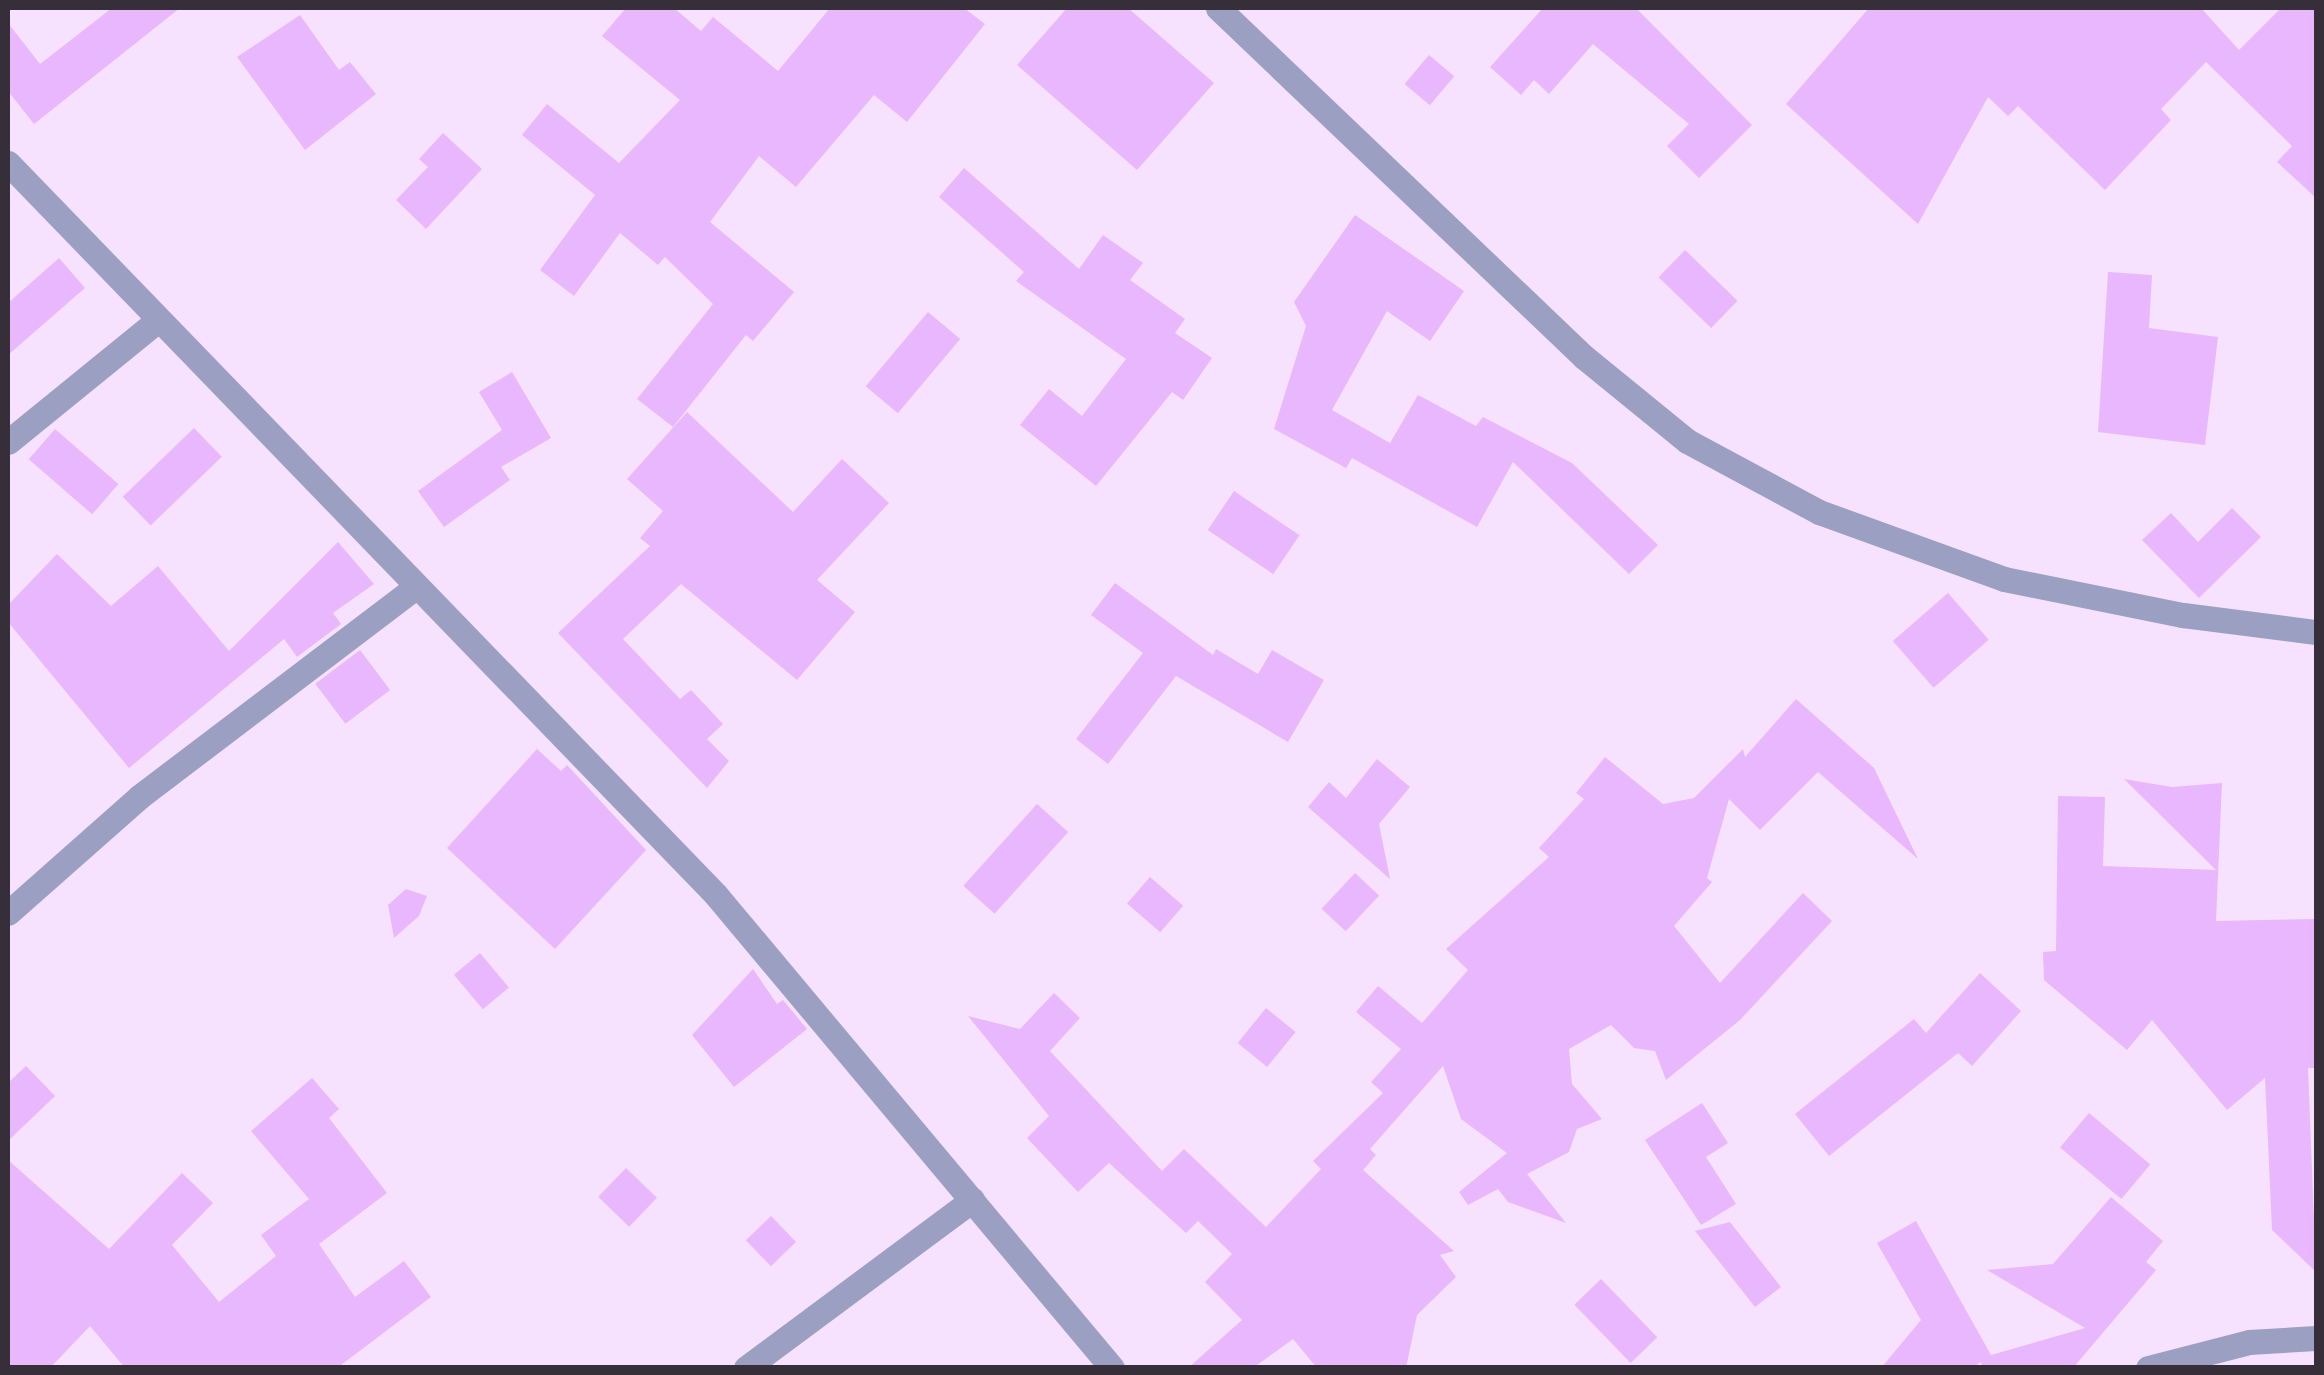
<!DOCTYPE html>
<style>
body{margin:0}
#map{position:relative;width:2324px;height:1375px;overflow:hidden;background:#f6e2fe;font-family:Rubik,sans-serif}
div>[style]{position:absolute}
[style*='--x']{left:calc(var(--x)*1px);top:calc(var(--y)*1px);width:calc(var(--w)*1px);rotate:calc(var(--a)*1deg)}
.building>*{inset:0;background:#e8b7fd;transform-origin:0 0}
.street>*{height:25px;margin:-12.5px;padding:0 12.5px;transform-origin:12.5px;border-radius:12.5px;background:#9b9fc1}
span{translate:-50% -50%;white-space:nowrap;text-align:center;line-height:1.15;-webkit-text-stroke:10px #fff;paint-order:stroke}
.frame{position:absolute;inset:0;border:10px solid #362e39;pointer-events:none}
</style>
<div id="map">
<div class="building">
<div style="clip-path:polygon(112px 8px,180px 8px,34px 124px,8px 91px,8px 23px,40px 64px)"></div>
<div style="clip-path:polygon(626px 8px,674px 8px,701px 31px,713px 17px,778px 71px,830px 8px,964px 8px,985px 24px,907px 122px,874px 95px,796px 187px,759px 156px,710px 222px,794px 292px,753px 341px,746px 335px,673px 427px,637px 399px,713px 304px,665px 257px,658px 265px,620px 233px,574px 296px,540px 270px,595px 195px,522px 135px,547px 104px,619px 163px,680px 100px,602px 36px)"></div>
<div style="clip-path:polygon(1067px 8px,1128px 8px,1214px 83px,1137px 170px,1017px 65px)"></div>
<div style="clip-path:polygon(1543px 8px,1636px 8px,1752px 125px,1699px 178px,1667px 146px,1689px 124px,1593px 44px,1549px 94px,1534px 80px,1521px 95px,1490px 67px)"></div>
<div style="clip-path:polygon(1869px 8px,2201px 8px,2239px 50px,2281px 8px,2316px 8px,2316px 198px,2277px 162px,2292px 146px,2206px 62px,2161px 109px,2171px 120px,2105px 190px,2018px 106px,2008px 116px,1988px 97px,1918px 224px,1786px 104px)"></div>
<div style="clip-path:polygon(300px 15px,339px 70px,350px 62px,376px 94px,305px 150px,237px 57px)"></div>
<div style="left:1429px;top:55px;width:33px;height:38px;rotate:40deg"></div>
<div style="clip-path:polygon(443px 133px,482px 169px,426px 229px,396px 200px,428px 167px,419px 159px)"></div>
<div style="clip-path:polygon(964px 168px,1079px 269px,1103px 235px,1143px 263px,1130px 280px,1185px 319px,1175px 333px,1212px 358px,1183px 400px,1172px 392px,1096px 486px,1020px 425px,1049px 389px,1082px 416px,1126px 359px,1016px 281px,1024px 272px,939px 197px)"></div>
<div style="clip-path:polygon(1355px 215px,1464px 291px,1430px 341px,1387px 311px,1332px 410px,1390px 443px,1418px 395px,1476px 426px,1483px 417px,1572px 463px,1658px 545px,1629px 574px,1513px 462px,1477px 527px,1352px 458px,1346px 468px,1274px 429px,1306px 326px,1294px 302px)"></div>
<div style="left:1685px;top:250px;width:73px;height:38px;rotate:44deg"></div>
<div style="clip-path:polygon(59px 258px,85px 288px,8px 355px,8px 303px)"></div>
<div style="clip-path:polygon(2108px 272px,2152px 275px,2149px 328px,2218px 337px,2205px 445px,2098px 432px)"></div>
<div style="left:928px;top:312px;width:42px;height:97px;rotate:40deg"></div>
<div style="clip-path:polygon(512px 372px,551px 438px,501px 467px,510px 480px,444px 527px,418px 491px,502px 430px,479px 392px)"></div>
<div style="clip-path:polygon(687px 412px,793px 512px,842px 459px,889px 503px,817px 580px,855px 612px,797px 680px,681px 584px,623px 639px,680px 699px,691px 690px,723px 724px,707px 739px,729px 761px,707px 788px,558px 633px,650px 546px,640px 538px,663px 511px,627px 479px)"></div>
<div style="left:194px;top:428px;width:40px;height:99px;rotate:46deg"></div>
<div style="left:55px;top:429px;width:84px;height:40px;rotate:41deg"></div>
<div style="left:1234px;top:491px;width:79px;height:47px;rotate:34deg"></div>
<div style="clip-path:polygon(2232px 508px,2261px 537px,2199px 598px,2142px 540px,2171px 513px,2198px 542px)"></div>
<div style="clip-path:polygon(338px 542px,374px 584px,333px 613px,341px 624px,297px 657px,284px 639px,129px 768px,8px 622px,8px 605px,57px 554px,111px 606px,158px 566px,229px 651px)"></div>
<div style="clip-path:polygon(1115px 583px,1213px 655px,1216px 649px,1258px 674px,1272px 650px,1324px 680px,1288px 742px,1176px 676px,1108px 764px,1076px 739px,1143px 653px,1091px 615px)"></div>
<div style="left:1948px;top:593px;width:62px;height:73px;rotate:49deg"></div>
<div style="left:360px;top:650px;width:50px;height:56px;rotate:53deg"></div>
<div style="clip-path:polygon(1796px 699px,1874px 768px,1918px 859px,1818px 772px,1760px 830px,1729px 799px,1707px 878px,1712px 882px,1674px 926px,1720px 983px,1803px 893px,1832px 921px,1740px 1020px,1666px 1080px,1655px 1051px,1634px 1048px,1611px 1025px,1569px 1049px,1572px 1084px,1602px 1119px,1577px 1129px,1569px 1152px,1527px 1174px,1566px 1223px,1508px 1202px,1498px 1189px,1468px 1205px,1459px 1192px,1507px 1153px,1461px 1119px,1443px 1066px,1370px 1149px,1376px 1155px,1363px 1170px,1454px 1251px,1440px 1255px,1456px 1277px,1417px 1315px,1406px 1368px,1317px 1368px,1293px 1339px,1253px 1368px,1188px 1368px,1242px 1320px,1205px 1282px,1232px 1254px,1198px 1221px,1186px 1233px,1109px 1163px,1078px 1192px,1027px 1138px,1049px 1116px,968px 1016px,1020px 1029px,1054px 993px,1080px 1018px,1050px 1051px,1162px 1171px,1184px 1149px,1266px 1227px,1321px 1169px,1313px 1161px,1383px 1093px,1371px 1082px,1401px 1049px,1356px 1012px,1378px 986px,1422px 1023px,1468px 970px,1446px 949px,1549px 857px,1539px 848px,1584px 799px,1576px 793px,1605px 757px,1663px 804px,1694px 798px,1743px 749px,1745px 757px)"></div>
<div style="clip-path:polygon(537px 749px,561px 771px,567px 765px,646px 850px,555px 949px,447px 848px)"></div>
<div style="clip-path:polygon(1377px 759px,1410px 787px,1379px 824px,1390px 879px,1308px 807px,1329px 782px,1346px 798px)"></div>
<div style="clip-path:polygon(2124px 779px,2172px 787px,2222px 783px,2216px 921px,2316px 919px,2316px 1068px,2308px 1068px,2316px 1272px,2272px 1230px,2265px 1078px,2227px 1110px,2152px 1020px,2127px 1050px,2044px 980px,2043px 952px,2056px 951px,2058px 796px,2105px 797px,2103px 866px,2216px 870px)"></div>
<div style="left:1037px;top:804px;width:42px;height:110px;rotate:42deg"></div>
<div style="left:1355px;top:873px;width:33px;height:49px;rotate:43deg"></div>
<div style="left:1150px;top:877px;width:44px;height:35px;rotate:41deg"></div>
<div style="clip-path:polygon(406px 889px,427px 896px,419px 916px,394px 938px,388px 905px)"></div>
<div style="left:480px;top:953px;width:45px;height:34px;rotate:50deg"></div>
<div style="clip-path:polygon(753px 969px,777px 1004px,783px 1000px,807px 1029px,734px 1087px,692px 1035px)"></div>
<div style="clip-path:polygon(1980px 973px,2021px 1011px,1972px 1066px,1958px 1053px,1829px 1156px,1795px 1114px,1914px 1019px,1926px 1033px)"></div>
<div style="left:1266px;top:1008px;width:38px;height:45px;rotate:39deg"></div>
<div style="clip-path:polygon(26px 1066px,55px 1096px,8px 1141px,8px 1083px)"></div>
<div style="clip-path:polygon(312px 1078px,339px 1109px,329px 1118px,387px 1193px,319px 1244px,355px 1297px,404px 1261px,431px 1297px,337px 1368px,125px 1368px,90px 1326px,50px 1368px,8px 1368px,8px 1160px,109px 1249px,182px 1173px,213px 1203px,172px 1245px,219px 1302px,276px 1256px,261px 1235px,309px 1199px,251px 1131px)"></div>
<div style="clip-path:polygon(1702px 1103px,1728px 1143px,1706px 1157px,1736px 1204px,1701px 1225px,1645px 1140px)"></div>
<div style="left:2089px;top:1113px;width:80px;height:45px;rotate:40deg"></div>
<div style="left:626px;top:1168px;width:43px;height:40px;rotate:44deg"></div>
<div style="clip-path:polygon(2111px 1197px,2163px 1241px,2146px 1262px,2156px 1270px,2073px 1368px,1982px 1368px,1981px 1362px,1972px 1368px,1881px 1368px,1921px 1320px,1877px 1243px,1916px 1221px,1991px 1355px,2085px 1328px,1987px 1270px,2053px 1264px)"></div>
<div style="left:771px;top:1216px;width:36px;height:35px;rotate:46deg"></div>
<div style="clip-path:polygon(1730px 1222px,1781px 1287px,1755px 1307px,1695px 1231px)"></div>
<div style="left:1601px;top:1279px;width:81px;height:37px;rotate:46deg"></div>
</div>
<div class="street">
<div style="--x:1218;--y:8;--w:506;--a:43.64"></div>
<div style="--x:1584;--y:357;--w:133;--a:39.2"></div>
<div style="--x:1687;--y:441;--w:150;--a:28.3"></div>
<div style="--x:1819;--y:512;--w:197;--a:19.9"></div>
<div style="--x:2004;--y:579;--w:183;--a:11.4"></div>
<div style="--x:2183;--y:615;--w:134;--a:7.3"></div>
<div style="--x:8;--y:163;--w:1018;--a:45.95"></div>
<div style="--x:716;--y:895;--w:617;--a:50.06"></div>
<div style="--x:8;--y:442;--w:193;--a:-39.1"></div>
<div style="--x:8;--y:913;--w:175;--a:-41.5"></div>
<div style="--x:139;--y:797;--w:348;--a:-37.2"></div>
<div style="--x:746;--y:1368;--w:282;--a:-36.6"></div>
<div style="--x:2148;--y:1368;--w:104;--a:-14.4"></div>
<div style="--x:2249;--y:1342;--w:67;--a:-3.4"></div>
</div>
<div class="frame"></div>
</div>
